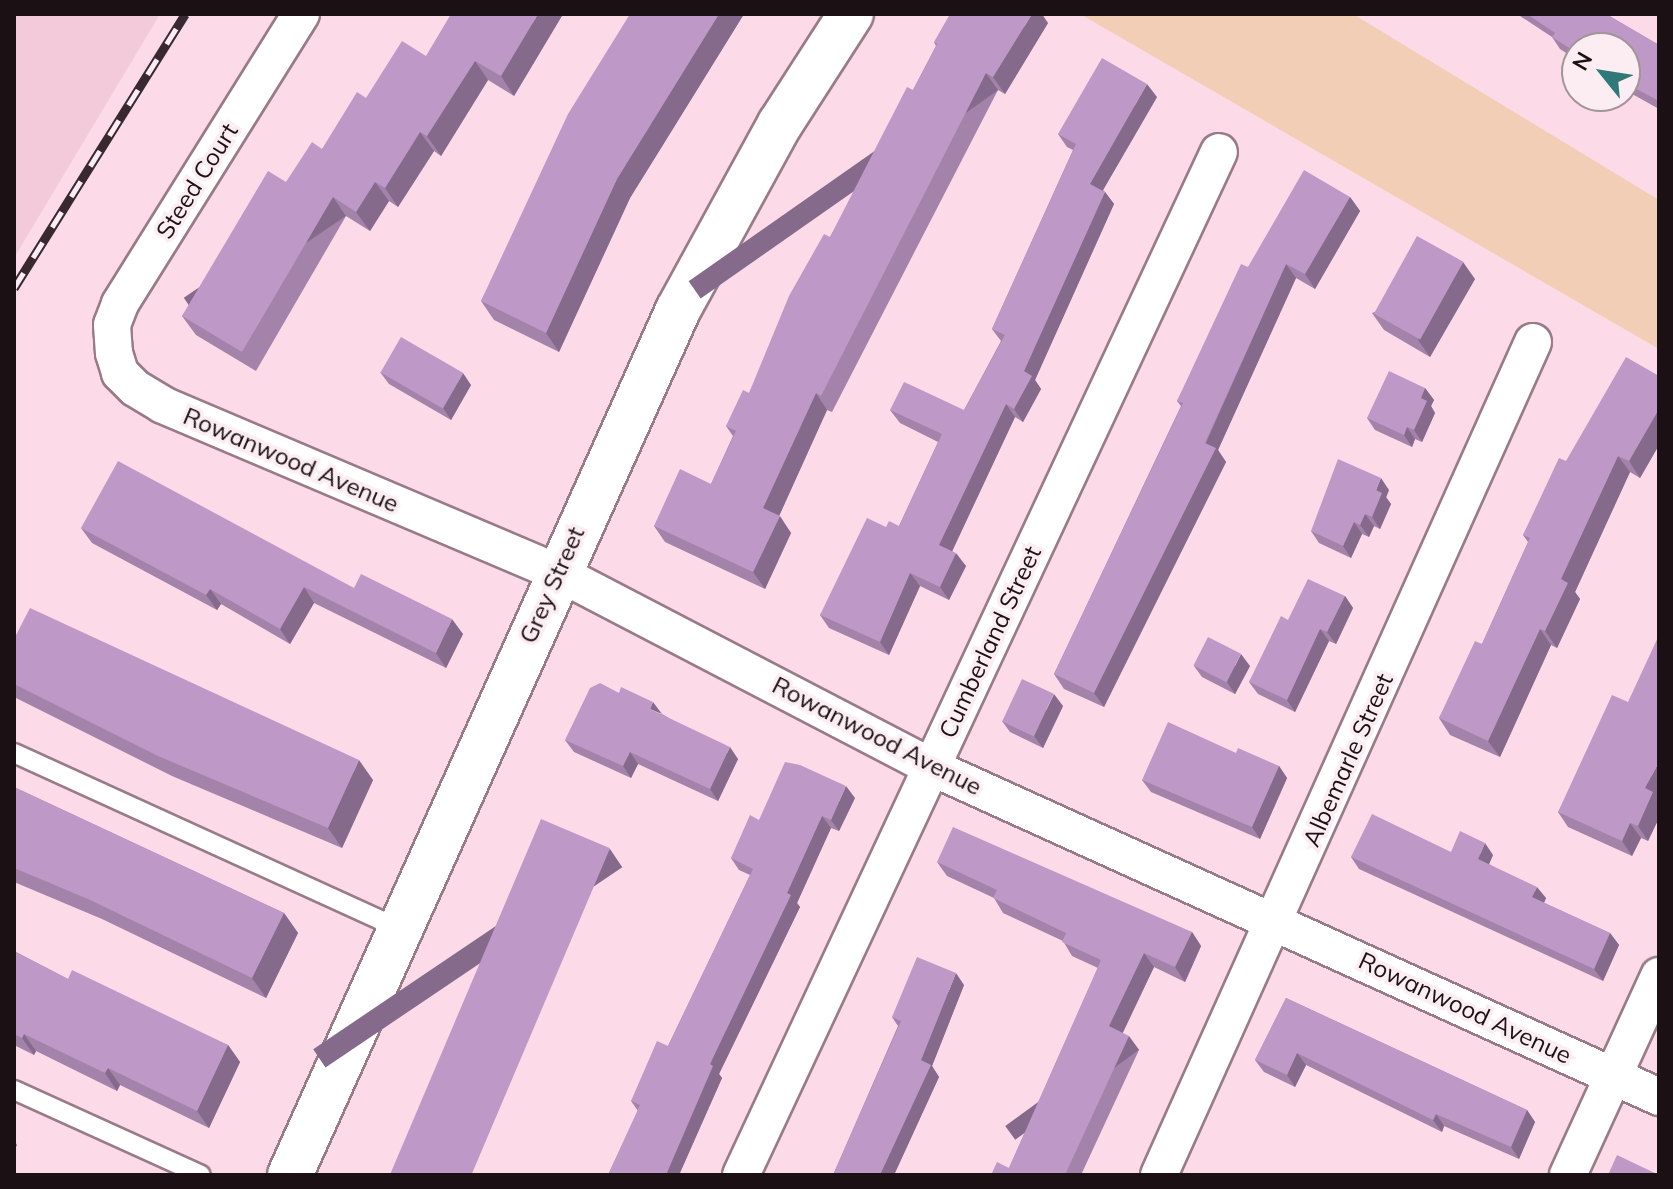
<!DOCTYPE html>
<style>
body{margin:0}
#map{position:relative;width:1673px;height:1189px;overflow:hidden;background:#fcdae7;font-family:Mulish,sans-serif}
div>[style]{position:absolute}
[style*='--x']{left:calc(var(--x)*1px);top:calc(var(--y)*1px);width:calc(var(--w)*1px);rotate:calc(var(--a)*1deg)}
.built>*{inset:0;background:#f3cada}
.green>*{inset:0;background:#f3ceb6}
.roads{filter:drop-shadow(2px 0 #997b87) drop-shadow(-2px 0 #997b87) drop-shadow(0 2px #997b87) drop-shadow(0 -2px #997b87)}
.lane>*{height:18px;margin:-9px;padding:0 9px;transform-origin:9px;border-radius:9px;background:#fff}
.street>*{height:36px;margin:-18px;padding:0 18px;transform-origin:18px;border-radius:18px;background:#fff}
.secondary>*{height:44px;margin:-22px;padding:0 22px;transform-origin:22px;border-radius:22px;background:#fff}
.rail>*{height:9px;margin-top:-4.5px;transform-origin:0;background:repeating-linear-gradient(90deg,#fbedf2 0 18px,#37292e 0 36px);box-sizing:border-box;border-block:2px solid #37292e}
.wall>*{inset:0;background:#a383aa}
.shaded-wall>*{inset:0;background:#856a8b;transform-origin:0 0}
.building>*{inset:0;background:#be98c6;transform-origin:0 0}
span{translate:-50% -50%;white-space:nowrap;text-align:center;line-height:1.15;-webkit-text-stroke:7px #fbedf2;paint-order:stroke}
.street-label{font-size:24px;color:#1b1014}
.frame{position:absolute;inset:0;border:16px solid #1b1014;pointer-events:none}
.north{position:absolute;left:1561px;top:32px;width:80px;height:80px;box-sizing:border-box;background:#fbedf2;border:2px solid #a19599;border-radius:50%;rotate:300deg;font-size:22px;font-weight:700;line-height:32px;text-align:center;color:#1b1014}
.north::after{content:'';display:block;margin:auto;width:28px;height:36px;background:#307978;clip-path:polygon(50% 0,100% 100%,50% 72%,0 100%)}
</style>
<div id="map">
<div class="built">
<div style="clip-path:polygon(14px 14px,160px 14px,14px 258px)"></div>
</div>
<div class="green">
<div style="clip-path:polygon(1080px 14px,1353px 14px,1659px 200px,1659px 349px)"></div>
</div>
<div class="roads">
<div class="lane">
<div style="--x:14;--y:753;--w:425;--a:24.5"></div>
<div style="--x:14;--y:1090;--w:205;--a:24.4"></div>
</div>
<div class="street">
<div style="--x:301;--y:14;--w:342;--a:122"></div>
<div style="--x:120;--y:304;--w:22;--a:111"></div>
<div style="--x:112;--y:325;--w:28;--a:86"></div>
<div style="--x:114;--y:353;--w:21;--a:73"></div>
<div style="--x:120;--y:373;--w:21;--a:45"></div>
<div style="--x:135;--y:388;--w:33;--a:31"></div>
<div style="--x:163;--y:405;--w:428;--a:23"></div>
<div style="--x:557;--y:572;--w:422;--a:27.5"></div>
<div style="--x:931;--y:767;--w:799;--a:24.38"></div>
<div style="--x:741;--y:1175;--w:1129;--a:-64.96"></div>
<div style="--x:1159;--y:1175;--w:913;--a:-65.82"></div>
<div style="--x:1568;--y:1175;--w:219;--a:-65.4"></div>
</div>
<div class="secondary">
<div style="--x:290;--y:1175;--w:948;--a:-65.84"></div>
<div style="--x:678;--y:310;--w:212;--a:-61.3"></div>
<div style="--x:780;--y:124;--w:131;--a:-57.2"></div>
</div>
</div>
<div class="rail">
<div style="--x:14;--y:288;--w:323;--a:-58"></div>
</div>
<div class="wall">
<div style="clip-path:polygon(563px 14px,514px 96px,488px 80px,441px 156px,434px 151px,398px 207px,389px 201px,370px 231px,346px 216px,256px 371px,196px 335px,182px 316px,286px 182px,322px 149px,366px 98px,426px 56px)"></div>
<div style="clip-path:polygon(630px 14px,744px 14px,630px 198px,559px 352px,494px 320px,481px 301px)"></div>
<div style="clip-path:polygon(1517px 14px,1606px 14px,1659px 45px,1659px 109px,1625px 90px,1625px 48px,1577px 48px,1577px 60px,1560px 49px,1552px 37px)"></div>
<div style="clip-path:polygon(1048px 23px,1005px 94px,998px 90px,832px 412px,827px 410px,779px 516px,791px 533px,765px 589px,665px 542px,654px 526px,711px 484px,733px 436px,726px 426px,749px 393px,830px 237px,913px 90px,936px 46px,934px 42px)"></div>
<div style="clip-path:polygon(1157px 97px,1103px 190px,1105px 192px,1114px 204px,1035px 380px,1041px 389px,1023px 422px,1015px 417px,952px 551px,966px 566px,949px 600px,920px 586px,889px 655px,829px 628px,820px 615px,886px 527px,899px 526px,938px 442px,900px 423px,890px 410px,964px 410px,1001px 341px,992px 329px,1073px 150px,1067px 147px,1058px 134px)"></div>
<div style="clip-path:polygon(1350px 197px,1360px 211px,1315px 289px,1296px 278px,1218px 450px,1226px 462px,1104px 707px,1064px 689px,1054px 674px,1181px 406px,1177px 401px,1248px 267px)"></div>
<div style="clip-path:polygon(1475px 279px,1430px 357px,1384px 330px,1372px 313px)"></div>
<div style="clip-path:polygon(380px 372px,471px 385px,451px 420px,389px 384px)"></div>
<div style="clip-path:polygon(1659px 376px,1659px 445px,1640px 478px,1630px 472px,1575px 592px,1580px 599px,1557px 648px,1551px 645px,1500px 757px,1450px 735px,1439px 718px,1482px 644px,1528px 542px,1523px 535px,1566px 461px)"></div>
<div style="clip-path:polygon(1425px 388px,1434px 400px,1431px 406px,1435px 413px,1422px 442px,1415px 439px,1412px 447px,1375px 430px,1367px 418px)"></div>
<div style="clip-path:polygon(1389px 490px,1386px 498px,1391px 504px,1380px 529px,1374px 526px,1369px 537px,1362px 534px,1351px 558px,1319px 543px,1311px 531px)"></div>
<div style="clip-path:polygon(81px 528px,354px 588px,463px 634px,446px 668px,314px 603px,290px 644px,221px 604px,217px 610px,92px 543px)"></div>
<div style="clip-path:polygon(1345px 596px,1353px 608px,1336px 644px,1329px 641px,1295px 712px,1258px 694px,1249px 682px,1288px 620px)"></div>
<div style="clip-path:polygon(14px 639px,373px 780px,342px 848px,172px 776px,14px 697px)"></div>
<div style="clip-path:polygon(1194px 666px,1250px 666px,1235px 694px,1202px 677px)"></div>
<div style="clip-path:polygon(1628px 702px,1659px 800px,1659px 818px,1648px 841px,1641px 838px,1632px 856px,1568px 827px,1558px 812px)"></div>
<div style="clip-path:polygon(1063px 706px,1043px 748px,1010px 732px,1002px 721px)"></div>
<div style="clip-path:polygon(662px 714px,738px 759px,718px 801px,638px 764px,631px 778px,574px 752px,565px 740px)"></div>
<div style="clip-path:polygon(1279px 766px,1287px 778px,1260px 839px,1151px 792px,1142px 780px)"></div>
<div style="clip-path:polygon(14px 787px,284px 913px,298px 933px,266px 998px,102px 919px,14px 882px)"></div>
<div style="clip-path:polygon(855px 798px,839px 831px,831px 828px,797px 903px,800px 907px,719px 1074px,722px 1078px,679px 1175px,608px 1175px,638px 1111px,631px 1101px,668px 1046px,750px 875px,739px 870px,731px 858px,759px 820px)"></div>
<div style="clip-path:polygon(1451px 852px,1493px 855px,1489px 864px,1546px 898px,1544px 903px,1610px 933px,1619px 945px,1603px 981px,1359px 869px,1351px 857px)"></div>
<div style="clip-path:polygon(937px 862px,1192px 932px,1201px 946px,1185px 982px,1154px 967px,1122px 1033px,1139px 1050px,1081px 1175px,991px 1175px,1009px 1168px,1098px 968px,1072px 956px,1063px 941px,1003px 913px,994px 898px,947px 876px)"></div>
<div style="clip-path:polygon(14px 951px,68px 979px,228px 1045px,240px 1062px,209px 1128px,120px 1085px,117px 1091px,36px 1051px,34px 1055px,14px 1045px)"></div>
<div style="clip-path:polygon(964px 985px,932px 1066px,939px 1077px,894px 1175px,833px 1175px,898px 1026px,892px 1017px)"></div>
<div style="clip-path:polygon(1286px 998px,1527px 1110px,1535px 1122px,1519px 1159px,1444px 1126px,1442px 1132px,1306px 1065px,1295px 1087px,1264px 1072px,1255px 1060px)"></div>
</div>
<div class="shaded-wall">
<div style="clip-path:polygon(538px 14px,563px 14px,514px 96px,501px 76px)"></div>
<div style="clip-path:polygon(719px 14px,744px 14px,630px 198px,559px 352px,546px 333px,617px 179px)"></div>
<div style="clip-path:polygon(1032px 14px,1042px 14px,1048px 23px,1005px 94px,993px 77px)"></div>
<div style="clip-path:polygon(475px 61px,488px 80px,441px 156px,427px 136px)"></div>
<div style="left:986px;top:73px;width:21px;height:363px;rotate:55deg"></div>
<div style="clip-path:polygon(1147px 84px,1157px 97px,1099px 197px,1090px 184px)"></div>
<div style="clip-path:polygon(420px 132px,434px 151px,398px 207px,385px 188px)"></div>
<div style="clip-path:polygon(375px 182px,389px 201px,370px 231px,356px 212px)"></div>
<div style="clip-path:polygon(1105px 192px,1114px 204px,1035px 380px,1041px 389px,1023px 422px,1014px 409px,1024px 371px)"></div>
<div style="left:333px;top:197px;width:23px;height:180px;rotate:56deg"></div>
<div style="clip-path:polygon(1350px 197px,1360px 211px,1315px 289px,1305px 274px)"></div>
<div style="clip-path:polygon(1463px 262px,1475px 279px,1430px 357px,1418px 340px)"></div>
<div style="clip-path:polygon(1286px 264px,1296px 278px,1218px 450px,1226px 462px,1104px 707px,1094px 693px)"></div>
<div style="clip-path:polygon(463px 373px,471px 385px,451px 420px,443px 408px)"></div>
<div style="clip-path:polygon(1425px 388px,1434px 400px,1431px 406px,1435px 413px,1422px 442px,1414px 430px,1421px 398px)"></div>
<div style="clip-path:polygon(816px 393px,827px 410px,775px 525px,763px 508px)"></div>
<div style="clip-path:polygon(1006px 404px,1015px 417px,949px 558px,939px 545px)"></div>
<div style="clip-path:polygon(1659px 409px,1659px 445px,1640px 478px,1629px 461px)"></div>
<div style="clip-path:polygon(1407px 427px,1415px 439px,1412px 447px,1404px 435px)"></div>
<div style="clip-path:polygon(1618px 456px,1630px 472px,1575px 592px,1580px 599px,1557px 648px,1545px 631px,1561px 579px)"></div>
<div style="clip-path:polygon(1381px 478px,1389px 490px,1386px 497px,1391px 504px,1380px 529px,1372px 517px,1376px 490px)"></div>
<div style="clip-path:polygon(1365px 514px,1374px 526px,1369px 537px,1360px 525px)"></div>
<div style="clip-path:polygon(780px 516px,791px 533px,765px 589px,753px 572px)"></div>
<div style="clip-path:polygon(1354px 522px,1362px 534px,1351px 558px,1343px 546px)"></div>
<div style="clip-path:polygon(956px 553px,966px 566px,949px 600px,940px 587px)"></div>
<div style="clip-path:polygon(910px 573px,920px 586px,889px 655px,880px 642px)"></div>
<div style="clip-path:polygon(304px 587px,314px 603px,290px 644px,280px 629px)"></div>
<div style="clip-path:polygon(210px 589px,221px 604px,217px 610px,206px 595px)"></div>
<div style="clip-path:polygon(1345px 596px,1353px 608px,1336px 644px,1327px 632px)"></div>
<div style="clip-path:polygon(452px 619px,463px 634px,446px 668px,436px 653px)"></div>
<div style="clip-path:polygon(1320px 629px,1329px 641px,1295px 712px,1287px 700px)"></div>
<div style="clip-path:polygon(1540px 629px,1551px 645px,1500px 757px,1488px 741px)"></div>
<div style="clip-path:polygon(1241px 654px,1250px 666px,1235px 694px,1227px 682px)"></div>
<div style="clip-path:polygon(1054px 694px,1063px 706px,1043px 748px,1034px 736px)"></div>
<div style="clip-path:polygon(653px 702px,662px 714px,650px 709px)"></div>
<div style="clip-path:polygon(730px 747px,738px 759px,718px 801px,710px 789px)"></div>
<div style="clip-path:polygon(630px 752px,638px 764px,631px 778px,623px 766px)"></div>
<div style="clip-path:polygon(359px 760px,373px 780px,342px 848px,328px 828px)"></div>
<div style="clip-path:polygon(1659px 762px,1659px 797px,1658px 799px,1659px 818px,1648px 841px,1638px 826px,1645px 788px)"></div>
<div style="clip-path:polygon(1279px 766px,1287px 778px,1260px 839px,1252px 827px)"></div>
<div style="clip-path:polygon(846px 786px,855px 798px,839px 831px,831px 820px)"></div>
<div style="clip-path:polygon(822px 816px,831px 828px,797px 903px,800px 907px,719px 1074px,722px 1078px,679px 1175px,666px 1175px,710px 1064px)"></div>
<div style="clip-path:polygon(1630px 823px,1641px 838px,1632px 856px,1622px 841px)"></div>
<div style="clip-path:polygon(1485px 843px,1493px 855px,1486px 871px,1478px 859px)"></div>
<div style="left:610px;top:849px;width:22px;height:358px;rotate:56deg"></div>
<div style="clip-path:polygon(1537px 887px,1546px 898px,1541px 909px,1532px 897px)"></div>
<div style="clip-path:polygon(284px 913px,298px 933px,266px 998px,252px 978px)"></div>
<div style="clip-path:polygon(1192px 932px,1201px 946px,1185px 982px,1175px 967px)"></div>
<div style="clip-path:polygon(1610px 933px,1619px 945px,1603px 981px,1594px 969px)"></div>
<div style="clip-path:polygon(1144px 953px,1154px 967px,1119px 1041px,1109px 1026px)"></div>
<div style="clip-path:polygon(956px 973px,964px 985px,932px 1066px,939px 1077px,894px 1175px,880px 1175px,921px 1060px)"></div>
<div style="clip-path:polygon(24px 1034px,36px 1051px,34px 1055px,22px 1038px)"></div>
<div style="left:1129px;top:1036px;width:17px;height:153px;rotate:54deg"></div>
<div style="clip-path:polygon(228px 1045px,240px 1062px,209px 1128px,197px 1111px)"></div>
<div style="clip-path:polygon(1297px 1053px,1306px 1065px,1295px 1087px,1287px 1075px)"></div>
<div style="clip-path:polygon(108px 1068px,120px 1085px,117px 1091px,105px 1073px)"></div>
<div style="clip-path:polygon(1527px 1110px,1535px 1122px,1519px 1159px,1511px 1147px)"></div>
<div style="clip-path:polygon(1436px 1114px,1444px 1126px,1442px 1132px,1433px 1120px)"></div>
<div style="clip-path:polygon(14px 1140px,17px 1145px,14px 1151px)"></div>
</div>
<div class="building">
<div style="clip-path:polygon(451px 14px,538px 14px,501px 76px,475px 61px,427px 136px,420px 132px,385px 188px,375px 182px,356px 212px,333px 197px,242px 352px,182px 316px,268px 171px,286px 182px,312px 142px,322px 149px,357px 92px,366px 98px,402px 41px,426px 56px)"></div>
<div style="clip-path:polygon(630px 14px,719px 14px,617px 179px,546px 333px,481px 301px,568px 114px)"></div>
<div style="clip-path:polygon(950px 14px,1032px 14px,993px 77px,986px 73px,821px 396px,816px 393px,763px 508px,780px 516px,753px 572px,654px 526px,680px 469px,711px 484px,736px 431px,726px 426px,743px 390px,749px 393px,789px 296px,824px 234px,830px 237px,907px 87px,913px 90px,937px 44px,934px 42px)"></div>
<div style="clip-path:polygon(1527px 14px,1606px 14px,1659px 45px,1659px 101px,1625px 83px,1625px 48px,1577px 48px,1577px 53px,1552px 37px,1555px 33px)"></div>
<div style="clip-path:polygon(1102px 58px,1147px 84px,1090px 184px,1105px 192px,1024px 371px,1032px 376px,1014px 409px,1006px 404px,939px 545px,956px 553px,940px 587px,910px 573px,880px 642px,820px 615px,867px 518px,886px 527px,889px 521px,899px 526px,942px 434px,890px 410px,904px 382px,964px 410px,1005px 335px,992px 329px,1076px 144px,1058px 134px)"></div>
<div style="clip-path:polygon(1304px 170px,1350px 197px,1305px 274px,1286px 264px,1205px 443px,1216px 448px,1094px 693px,1054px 674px,1183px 403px,1177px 401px,1241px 264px,1248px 267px)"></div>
<div style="left:1417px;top:236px;width:53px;height:89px;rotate:29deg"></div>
<div style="left:401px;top:337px;width:72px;height:41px;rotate:30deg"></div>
<div style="clip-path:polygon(1626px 357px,1659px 376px,1659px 409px,1629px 461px,1618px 456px,1561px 579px,1568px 583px,1545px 631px,1540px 629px,1488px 741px,1439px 718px,1475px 641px,1482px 644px,1530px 538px,1523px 535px,1559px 458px,1566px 461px)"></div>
<div style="clip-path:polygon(1389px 371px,1425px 388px,1421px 398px,1427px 401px,1414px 430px,1407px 427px,1404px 435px,1367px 418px)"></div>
<div style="clip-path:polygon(1338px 459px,1381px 478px,1376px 490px,1382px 493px,1372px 517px,1365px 514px,1360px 525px,1354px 522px,1343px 546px,1311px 531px)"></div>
<div style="clip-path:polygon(118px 461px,354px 588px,361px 574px,452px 619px,436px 653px,304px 587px,280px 629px,210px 589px,206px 595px,81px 528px)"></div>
<div style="clip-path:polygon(1308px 579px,1345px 596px,1327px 632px,1320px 629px,1287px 700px,1249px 682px,1281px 616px,1288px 620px)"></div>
<div style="clip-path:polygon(30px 608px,359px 760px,328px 828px,158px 756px,14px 684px,14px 639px)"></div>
<div style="clip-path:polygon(1659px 635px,1659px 762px,1645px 788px,1653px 792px,1638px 826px,1630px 823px,1622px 841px,1558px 812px,1612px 695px,1628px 702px)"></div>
<div style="left:1208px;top:637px;width:37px;height:32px;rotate:27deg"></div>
<div style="left:1022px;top:679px;width:35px;height:47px;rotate:25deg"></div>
<div style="clip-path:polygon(600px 683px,619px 693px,621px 687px,653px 702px,650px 709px,730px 747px,710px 789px,630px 752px,623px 766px,565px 740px,590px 688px)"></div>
<div style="clip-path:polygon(1168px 722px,1236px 753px,1238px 748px,1279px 766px,1252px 827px,1142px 780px)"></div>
<div style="clip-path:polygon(785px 762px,800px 765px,846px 786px,831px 820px,822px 816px,787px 893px,791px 895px,710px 1064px,713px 1066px,666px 1175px,608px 1175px,640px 1105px,631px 1101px,657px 1041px,668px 1046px,753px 869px,731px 858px,750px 815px,759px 820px)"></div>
<div style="clip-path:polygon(14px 787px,284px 913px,252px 978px,88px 899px,14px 868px)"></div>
<div style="clip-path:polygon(1372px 814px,1451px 852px,1460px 831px,1485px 843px,1478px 859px,1537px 887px,1532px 897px,1610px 933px,1594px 969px,1351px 857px)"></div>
<div style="left:541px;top:819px;width:75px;height:392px;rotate:23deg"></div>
<div style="clip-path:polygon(953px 827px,1192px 932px,1175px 967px,1144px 953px,1109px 1026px,1129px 1036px,1065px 1175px,991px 1175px,997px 1162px,1009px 1168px,1101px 960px,1062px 942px,1066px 933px,993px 898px,997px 890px,937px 862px)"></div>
<div style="clip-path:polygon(14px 951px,68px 979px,72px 970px,228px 1045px,197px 1111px,108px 1068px,105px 1073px,24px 1034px,22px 1038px,14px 1034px)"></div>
<div style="clip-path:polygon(917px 957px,956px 973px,921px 1060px,931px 1065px,880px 1175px,833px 1175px,901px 1021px,892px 1017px)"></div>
<div style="clip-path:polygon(1286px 998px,1527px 1110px,1511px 1147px,1436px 1114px,1433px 1120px,1297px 1053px,1287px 1075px,1255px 1060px)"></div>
<div style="clip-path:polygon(1617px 1155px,1659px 1175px,1608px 1175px)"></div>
</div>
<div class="street-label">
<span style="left:197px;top:181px;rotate:-58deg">Steed Court</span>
<span style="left:291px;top:460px;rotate:23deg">Rowanwood Avenue</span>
<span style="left:552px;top:585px;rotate:-66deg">Grey Street</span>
<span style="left:990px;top:642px;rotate:-65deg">Cumberland Street</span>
<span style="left:877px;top:736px;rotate:27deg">Rowanwood Avenue</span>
<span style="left:1348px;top:760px;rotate:-66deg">Albemarle Street</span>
<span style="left:1465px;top:1008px;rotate:25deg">Rowanwood Avenue</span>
</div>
<div class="frame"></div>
<div class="north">N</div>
</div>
